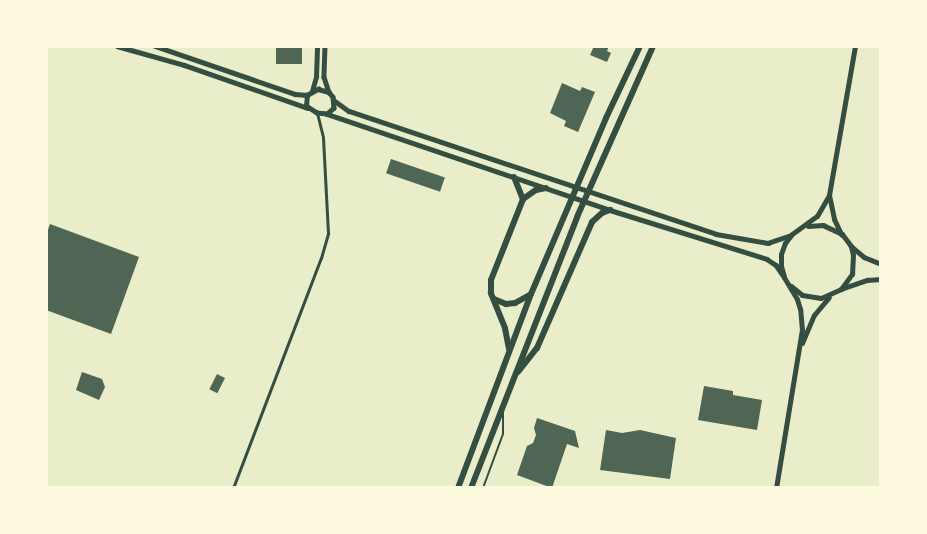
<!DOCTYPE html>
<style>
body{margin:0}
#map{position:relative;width:927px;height:534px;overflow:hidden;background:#e9edc9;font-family:"Fira Sans",sans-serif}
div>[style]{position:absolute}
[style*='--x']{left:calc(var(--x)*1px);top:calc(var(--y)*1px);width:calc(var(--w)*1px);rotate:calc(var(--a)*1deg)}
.building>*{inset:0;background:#4f6655;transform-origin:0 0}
.service>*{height:2px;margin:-1px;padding:0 1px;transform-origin:1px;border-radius:1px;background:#344e41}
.minor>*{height:3px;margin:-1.5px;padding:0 1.5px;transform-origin:1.5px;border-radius:1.5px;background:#344e41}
.secondary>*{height:4.5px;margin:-2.25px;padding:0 2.25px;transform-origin:2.25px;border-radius:2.25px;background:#344e41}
.primary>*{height:5px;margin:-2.5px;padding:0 2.5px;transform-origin:2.5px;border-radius:2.5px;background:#344e41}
.motorway>*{height:6px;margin:-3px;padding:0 3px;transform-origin:3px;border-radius:3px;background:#344e41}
span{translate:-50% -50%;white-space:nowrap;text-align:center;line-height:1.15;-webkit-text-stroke:5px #fefae0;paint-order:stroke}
.frame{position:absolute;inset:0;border:48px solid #fefae0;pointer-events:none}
</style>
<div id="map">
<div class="building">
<div style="left:276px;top:46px;width:26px;height:18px"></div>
<div style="clip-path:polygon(594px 46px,609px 46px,607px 51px,611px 53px,607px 62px,590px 55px)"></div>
<div style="clip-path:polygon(562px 83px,580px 91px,582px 87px,595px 92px,578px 132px,564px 126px,566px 121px,550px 113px)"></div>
<div style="left:391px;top:159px;width:57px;height:15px;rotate:19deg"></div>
<div style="clip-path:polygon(50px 224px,139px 257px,111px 334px,46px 310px,46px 235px)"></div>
<div style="clip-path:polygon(82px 372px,102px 379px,105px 387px,99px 400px,76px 390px)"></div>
<div style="left:217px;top:374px;width:9px;height:17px;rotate:27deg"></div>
<div style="clip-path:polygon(704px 386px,733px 391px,733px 395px,762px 400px,757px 430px,698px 420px)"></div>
<div style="clip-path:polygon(537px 418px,575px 431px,579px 448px,567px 444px,552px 488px,517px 475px,527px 446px,533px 443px,536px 435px,534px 428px)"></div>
<div style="clip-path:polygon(606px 430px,622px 433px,640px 430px,676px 438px,670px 479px,600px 470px)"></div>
</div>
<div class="service">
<div style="--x:483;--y:488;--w:58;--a:-69.7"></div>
<div style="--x:503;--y:434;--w:21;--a:-90"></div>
</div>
<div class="minor">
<div style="--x:233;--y:488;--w:246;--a:-69.1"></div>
<div style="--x:321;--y:258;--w:26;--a:-74"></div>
<div style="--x:328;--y:233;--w:96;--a:-93"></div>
<div style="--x:323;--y:137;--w:25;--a:-104"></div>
</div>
<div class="secondary">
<div style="--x:117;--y:46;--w:70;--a:15.8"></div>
<div style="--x:184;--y:65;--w:131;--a:19.1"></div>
<div style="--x:155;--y:46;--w:148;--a:18.9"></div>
<div style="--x:295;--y:94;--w:12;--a:5"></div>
<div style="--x:325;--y:46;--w:31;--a:92"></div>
<div style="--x:324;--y:77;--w:16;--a:72"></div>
<div style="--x:318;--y:89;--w:11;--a:15"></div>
<div style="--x:329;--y:92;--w:6;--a:51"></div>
<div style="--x:333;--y:97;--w:11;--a:85"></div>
<div style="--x:334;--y:108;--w:9;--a:139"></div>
<div style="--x:327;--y:114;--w:10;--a:-174"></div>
<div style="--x:317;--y:113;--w:13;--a:-148"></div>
<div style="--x:306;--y:106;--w:11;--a:-85"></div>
<div style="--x:307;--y:95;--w:13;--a:-29"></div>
<div style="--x:312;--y:91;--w:15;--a:-74"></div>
<div style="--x:316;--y:77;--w:31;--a:-88"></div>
<div style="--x:335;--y:101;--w:17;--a:36"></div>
<div style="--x:349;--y:111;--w:387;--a:18.5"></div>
<div style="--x:716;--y:234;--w:53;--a:9.8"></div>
<div style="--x:768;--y:243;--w:24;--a:-19"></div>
<div style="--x:327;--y:114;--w:299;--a:18.7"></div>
<div style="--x:610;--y:210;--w:164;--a:17.3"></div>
<div style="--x:767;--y:259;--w:11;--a:34"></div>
<div style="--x:776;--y:265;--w:11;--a:56"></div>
<div style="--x:851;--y:246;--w:17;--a:40"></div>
<div style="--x:864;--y:257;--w:18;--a:22"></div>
<div style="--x:841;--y:289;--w:28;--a:-19"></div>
<div style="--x:867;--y:280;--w:14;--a:-4"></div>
</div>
<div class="primary">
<div style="--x:829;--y:195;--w:25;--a:78"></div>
<div style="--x:834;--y:219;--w:17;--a:65"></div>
<div style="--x:791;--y:286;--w:14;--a:39"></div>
<div style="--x:802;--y:295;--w:19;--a:9"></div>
<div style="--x:821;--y:298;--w:22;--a:-24"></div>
<div style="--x:841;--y:289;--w:19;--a:-54"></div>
<div style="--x:852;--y:274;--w:19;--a:-87"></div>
<div style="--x:853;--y:255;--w:9;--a:-103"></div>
<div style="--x:851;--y:246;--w:15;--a:-127"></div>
<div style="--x:842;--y:234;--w:21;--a:-155"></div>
<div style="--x:823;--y:225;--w:15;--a:176"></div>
<div style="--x:802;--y:343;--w:30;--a:-67"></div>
<div style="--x:814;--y:315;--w:23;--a:-50"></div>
<div style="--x:776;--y:488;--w:160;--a:-80.7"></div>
<div style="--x:802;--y:330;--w:21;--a:-95"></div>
<div style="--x:800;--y:309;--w:10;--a:-107"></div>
<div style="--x:797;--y:299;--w:26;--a:-121"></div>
<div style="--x:784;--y:277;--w:11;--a:-105"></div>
<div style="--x:781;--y:266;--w:12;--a:-90"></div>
<div style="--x:781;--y:254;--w:12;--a:-70"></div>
<div style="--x:785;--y:243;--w:11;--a:-52"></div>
<div style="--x:792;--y:234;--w:31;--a:-36"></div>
<div style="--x:817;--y:216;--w:24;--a:-60"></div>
<div style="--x:829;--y:195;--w:151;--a:-80.1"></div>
</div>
<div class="motorway">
<div style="--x:514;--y:177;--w:24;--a:68"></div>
<div style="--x:494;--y:299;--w:13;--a:23"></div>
<div style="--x:506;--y:304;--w:9;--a:-6"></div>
<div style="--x:515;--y:303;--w:18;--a:-29"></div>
<div style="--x:509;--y:349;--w:21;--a:-101"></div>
<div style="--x:505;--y:328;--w:38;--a:-112"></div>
<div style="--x:491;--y:293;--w:13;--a:-90"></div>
<div style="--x:491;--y:280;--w:87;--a:-68.4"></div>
<div style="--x:523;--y:199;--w:16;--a:-35"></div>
<div style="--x:536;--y:190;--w:10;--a:-11"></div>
<div style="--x:518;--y:372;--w:31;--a:-52"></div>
<div style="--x:537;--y:348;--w:137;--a:-66.4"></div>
<div style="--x:592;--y:222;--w:13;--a:-42"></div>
<div style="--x:602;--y:213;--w:9;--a:-21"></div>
<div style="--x:458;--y:488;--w:207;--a:-69.4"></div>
<div style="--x:531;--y:294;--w:191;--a:-66.9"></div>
<div style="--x:606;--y:118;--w:80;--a:-64.7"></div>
<div style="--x:471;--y:488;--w:291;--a:-68.6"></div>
<div style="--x:577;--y:217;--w:187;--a:-66"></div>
</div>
<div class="frame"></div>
</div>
